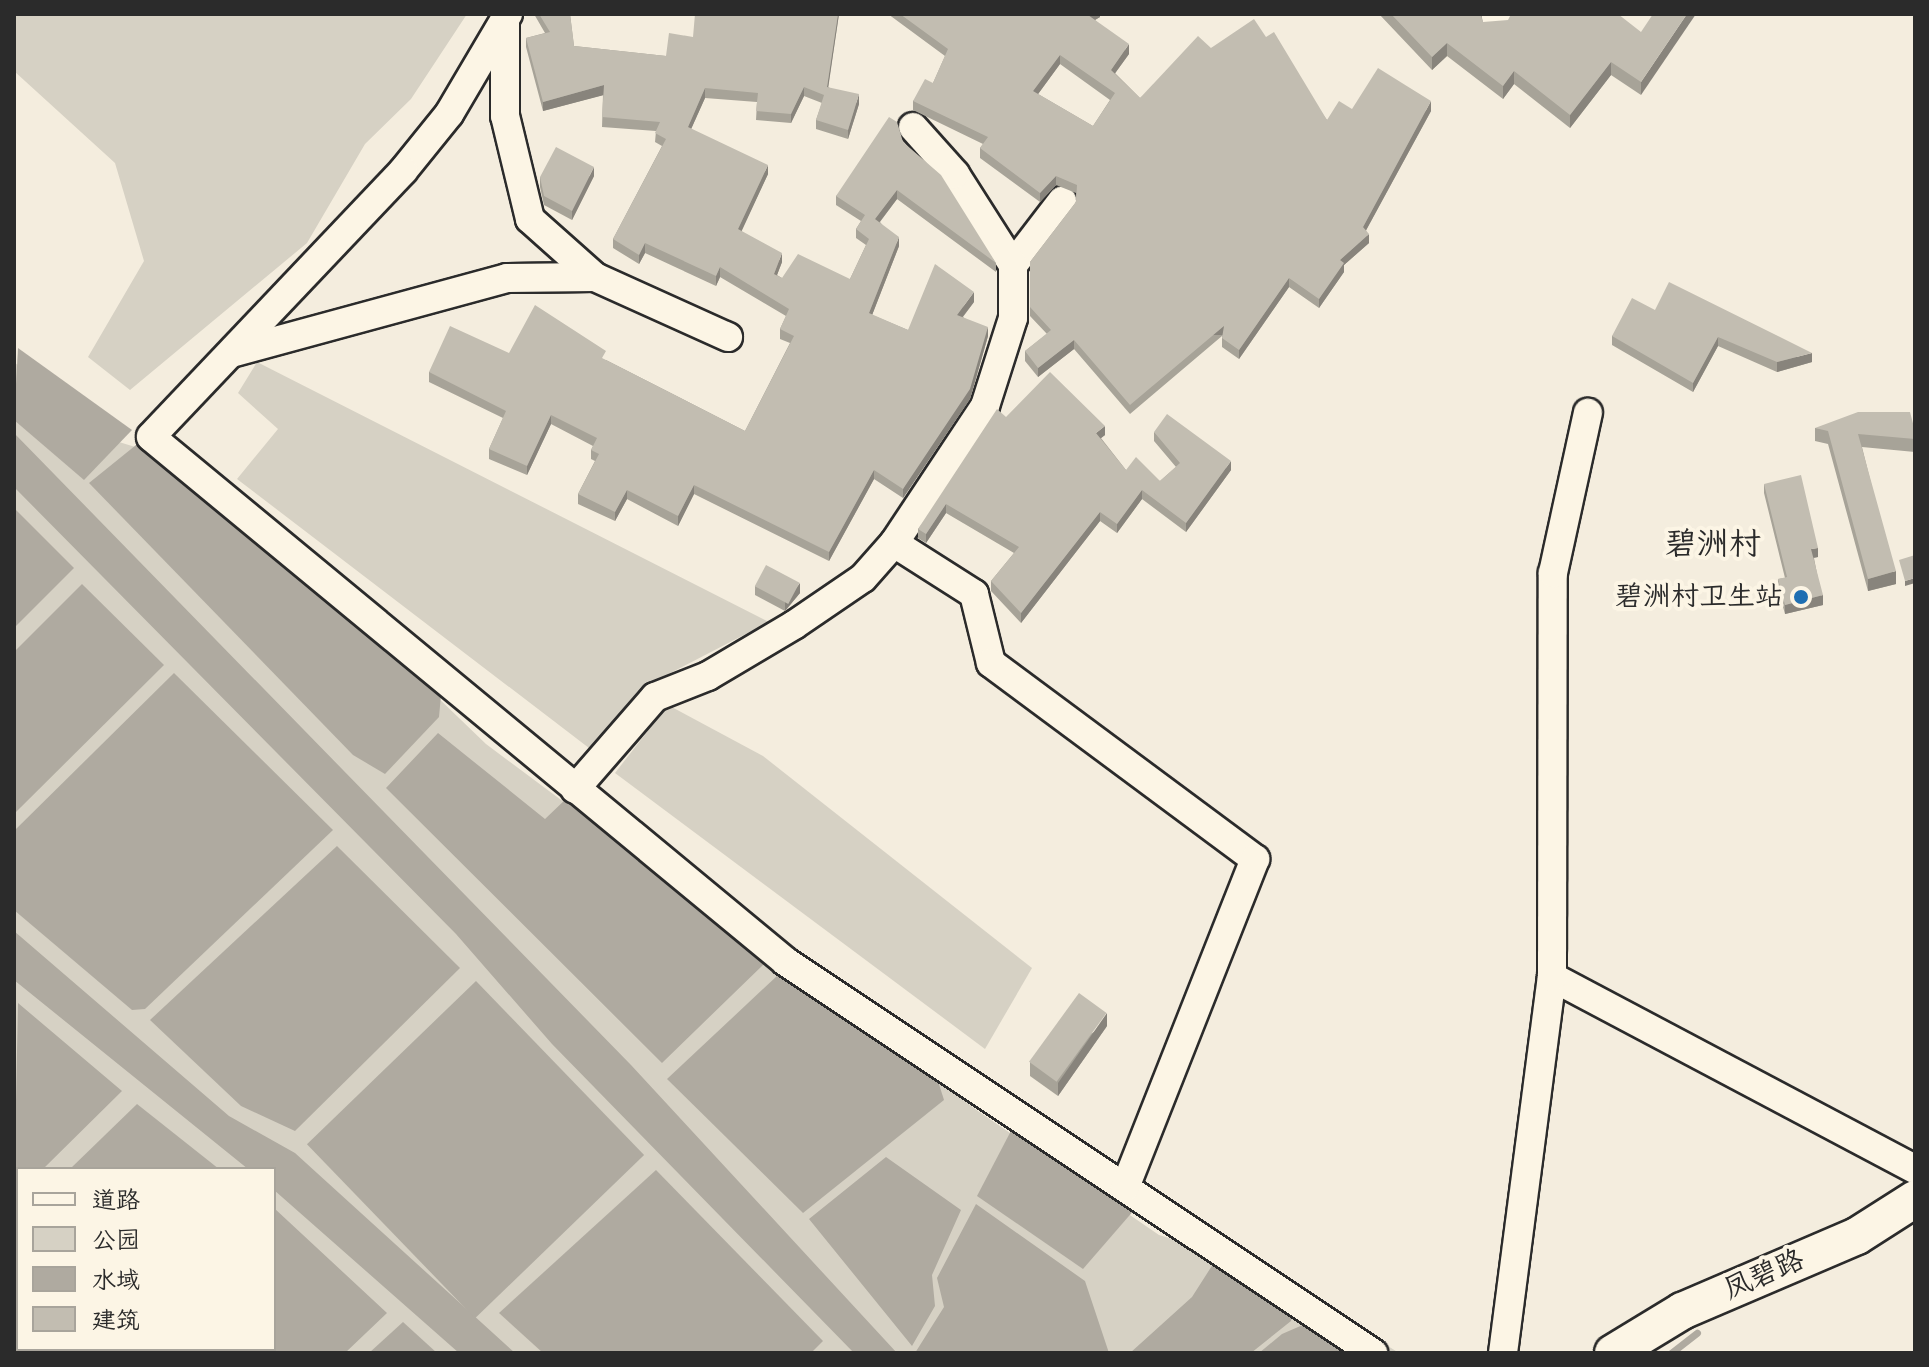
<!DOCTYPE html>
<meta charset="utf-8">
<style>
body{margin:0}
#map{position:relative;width:1929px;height:1367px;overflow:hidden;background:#f4edde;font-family:"Balsamiq Sans","LXGW WenKai TC",sans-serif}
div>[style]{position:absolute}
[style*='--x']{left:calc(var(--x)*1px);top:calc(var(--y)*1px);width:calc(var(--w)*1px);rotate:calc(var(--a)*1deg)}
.green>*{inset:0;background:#d6d1c4}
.water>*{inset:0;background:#afaaa0;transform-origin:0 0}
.stream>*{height:7px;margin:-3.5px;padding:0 3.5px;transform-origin:3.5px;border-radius:3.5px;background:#afaaa0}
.roads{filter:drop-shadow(2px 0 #2b2b2b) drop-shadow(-2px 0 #2b2b2b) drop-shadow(0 2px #2b2b2b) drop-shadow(0 -2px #2b2b2b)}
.minor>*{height:28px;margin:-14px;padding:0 14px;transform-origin:14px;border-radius:14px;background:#fcf5e5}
.major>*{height:36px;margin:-18px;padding:0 18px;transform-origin:18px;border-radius:18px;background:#fcf5e5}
.wall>*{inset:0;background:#a7a398}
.shaded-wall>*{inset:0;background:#88847c;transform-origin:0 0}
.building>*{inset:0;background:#c2bdb1;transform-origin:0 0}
.dots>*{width:22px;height:22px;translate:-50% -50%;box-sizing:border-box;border:4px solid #fcf5e5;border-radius:50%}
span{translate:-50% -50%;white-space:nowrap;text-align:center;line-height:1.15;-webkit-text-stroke:8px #fcf5e5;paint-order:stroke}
.poi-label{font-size:28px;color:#2b2b2b}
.right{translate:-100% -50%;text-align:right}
.street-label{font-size:28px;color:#2b2b2b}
.quarter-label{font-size:32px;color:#2b2b2b}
.frame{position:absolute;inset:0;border:16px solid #2b2b2b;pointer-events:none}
.legend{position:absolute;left:16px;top:1167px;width:260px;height:184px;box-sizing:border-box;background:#fcf5e5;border:2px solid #a8a49b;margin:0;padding:10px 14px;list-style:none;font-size:24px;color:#2b2b2b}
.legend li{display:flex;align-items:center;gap:16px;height:40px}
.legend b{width:40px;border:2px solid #a8a49b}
</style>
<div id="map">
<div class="green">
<div style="clip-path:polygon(14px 14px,467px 14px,411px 99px,365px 144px,307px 243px,130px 390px,88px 357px,144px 261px,115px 163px,14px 71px)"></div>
<div style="clip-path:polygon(evenodd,14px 362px,106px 438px,197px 466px,486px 744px,978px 1111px,1159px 1235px,1259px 1265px,1399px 1353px,14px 1353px,14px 362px,18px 1169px,274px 1169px,274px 1349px,18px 1349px,18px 1169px)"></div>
<div style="clip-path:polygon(257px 362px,769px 622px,655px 681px,589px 748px,237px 479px,278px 429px,238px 393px)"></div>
<div style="clip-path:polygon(668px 705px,763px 756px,1032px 968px,985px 1049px,615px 773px)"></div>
</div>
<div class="water">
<div style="clip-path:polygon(18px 348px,132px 430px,84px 480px,14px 420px)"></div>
<div style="clip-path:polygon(14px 433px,631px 1065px,897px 1353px,854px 1353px,552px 1044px,456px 934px,14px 487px)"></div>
<div style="clip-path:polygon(141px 441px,441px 695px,439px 717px,385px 774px,353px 755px,89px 483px)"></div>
<div style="clip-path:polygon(14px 508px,74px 568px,14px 628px)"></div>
<div style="clip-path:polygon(82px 584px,164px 665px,14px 814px,14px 652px)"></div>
<div style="clip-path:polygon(174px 673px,333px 830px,145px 1009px,132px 1010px,14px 910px,14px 831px)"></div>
<div style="clip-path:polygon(438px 733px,545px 819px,567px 798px,766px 962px,662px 1063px,386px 788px)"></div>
<div style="clip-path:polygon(337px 846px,460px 968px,295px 1131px,241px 1106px,150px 1020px)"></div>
<div style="clip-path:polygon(14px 931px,229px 1116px,295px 1153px,515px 1353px,459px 1353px,274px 1190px,274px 1169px,248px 1169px,14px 980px)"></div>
<div style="clip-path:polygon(778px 975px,937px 1078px,944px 1100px,803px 1213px,667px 1079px)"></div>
<div style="left:476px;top:981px;width:242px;height:235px;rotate:46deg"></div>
<div style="clip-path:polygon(18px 1003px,122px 1091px,43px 1169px,18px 1169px,14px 1198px)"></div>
<div style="clip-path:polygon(137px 1104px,219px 1169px,70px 1169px)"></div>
<div style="clip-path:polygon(1013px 1127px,1135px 1209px,1083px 1269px,977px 1196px)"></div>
<div style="clip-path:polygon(886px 1157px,961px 1210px,932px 1275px,935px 1306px,912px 1346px,809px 1219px)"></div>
<div style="clip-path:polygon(656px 1170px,823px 1341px,811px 1353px,543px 1353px,499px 1313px)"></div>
<div style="clip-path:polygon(976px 1204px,1085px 1281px,1109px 1353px,915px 1353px,944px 1307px,937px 1278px)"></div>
<div style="clip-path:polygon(274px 1208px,387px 1313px,345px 1353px,113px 1353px,274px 1349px)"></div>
<div style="clip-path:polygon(18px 1221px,18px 1349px,102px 1349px,98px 1353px,14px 1353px)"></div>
<div style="clip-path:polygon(1215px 1261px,1292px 1314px,1291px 1321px,1251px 1353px,1130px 1353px,1192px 1297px)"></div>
<div style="clip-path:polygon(403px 1322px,437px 1353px,369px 1353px)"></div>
<div style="clip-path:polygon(1305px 1324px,1350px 1353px,1259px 1353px,1282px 1334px)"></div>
</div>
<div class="stream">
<div style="--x:1671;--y:1353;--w:33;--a:-38"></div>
</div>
<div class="roads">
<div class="minor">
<div style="--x:508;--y:14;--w:116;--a:120.5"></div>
<div style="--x:449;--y:114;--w:73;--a:128.9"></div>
<div style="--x:403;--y:171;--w:366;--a:133.5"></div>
<div style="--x:151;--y:437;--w:823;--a:39.57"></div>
<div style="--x:785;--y:961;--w:707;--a:33.69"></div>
<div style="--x:1494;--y:22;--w:10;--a:-53"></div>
<div style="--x:1013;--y:265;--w:81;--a:-52.6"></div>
<div style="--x:595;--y:277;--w:146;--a:24.3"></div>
<div style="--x:235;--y:352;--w:282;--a:-15.2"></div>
<div style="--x:507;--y:278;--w:88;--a:-0.7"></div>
<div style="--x:595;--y:277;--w:87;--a:-138.3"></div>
<div style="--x:530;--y:219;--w:106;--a:-103.6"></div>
<div style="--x:505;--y:116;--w:96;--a:-90"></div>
<div style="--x:894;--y:543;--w:164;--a:-56.4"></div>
<div style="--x:985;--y:406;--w:92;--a:-72.3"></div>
<div style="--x:1013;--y:318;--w:53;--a:-90"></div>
<div style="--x:1013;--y:265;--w:108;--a:-122.5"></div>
<div style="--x:955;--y:174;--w:63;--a:-131.8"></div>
<div style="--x:575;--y:789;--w:122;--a:-49"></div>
<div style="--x:655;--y:697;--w:57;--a:-21.6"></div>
<div style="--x:708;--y:676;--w:100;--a:-30.7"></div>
<div style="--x:794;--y:625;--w:83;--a:-34.3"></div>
<div style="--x:863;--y:578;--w:47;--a:-48.5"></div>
<div style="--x:894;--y:543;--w:95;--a:32.5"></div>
<div style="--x:974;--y:594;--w:71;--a:76.2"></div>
<div style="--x:991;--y:663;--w:329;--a:36.6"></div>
<div style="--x:1255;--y:859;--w:353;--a:111.6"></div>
<div style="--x:1552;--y:977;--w:411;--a:27.9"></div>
<div style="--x:1503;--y:1353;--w:379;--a:-82.6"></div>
<div style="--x:1552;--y:977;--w:404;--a:-89.9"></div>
<div style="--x:1553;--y:573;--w:164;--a:-77.7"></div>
</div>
<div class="major">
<div style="--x:1613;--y:1353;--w:81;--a:-31.3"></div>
<div style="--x:1682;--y:1311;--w:190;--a:-23.2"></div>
<div style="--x:1857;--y:1236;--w:69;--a:-32.5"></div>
</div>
</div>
<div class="wall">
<div style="clip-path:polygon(534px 14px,570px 14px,574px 46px,666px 56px,693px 37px,839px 14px,828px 87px,859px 104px,848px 139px,816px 129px,816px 120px,822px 103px,804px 96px,791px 123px,756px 120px,757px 102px,705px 98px,691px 129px,768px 174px,741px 231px,782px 262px,777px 275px,782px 278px,850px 279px,866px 245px,856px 238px,856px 229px,861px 221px,836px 205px,836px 196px,903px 142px,996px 263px,996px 272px,897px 199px,880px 222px,899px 246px,872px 315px,908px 330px,974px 302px,963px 317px,988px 336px,970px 399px,903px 498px,874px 479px,829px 561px,694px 494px,678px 526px,627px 499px,615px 521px,578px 504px,578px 494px,595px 461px,591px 459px,591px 450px,593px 446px,551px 424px,527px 475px,489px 459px,489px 449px,503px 418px,429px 382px,429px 372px,509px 353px,606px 360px,745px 431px,790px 343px,780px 339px,780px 329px,786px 316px,720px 277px,716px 286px,645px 253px,639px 264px,613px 248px,613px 239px,662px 146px,655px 142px,656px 131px,602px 127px,603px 95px,543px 111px,526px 47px,526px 38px,545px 33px)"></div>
<div style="clip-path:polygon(evenodd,888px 14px,1100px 14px,1100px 17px,1095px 20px,1129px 54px,1115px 73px,1140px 98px,1211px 48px,1266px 37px,1327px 120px,1352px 109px,1431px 111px,1366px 230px,1369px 243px,1344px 265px,1344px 272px,1319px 308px,1289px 287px,1239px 359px,1222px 347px,1222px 336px,1130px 414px,1074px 349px,1038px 377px,1025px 361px,1025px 351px,1047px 334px,1030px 316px,1030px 262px,1076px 202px,1076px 193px,1056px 185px,1040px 202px,980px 158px,980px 148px,983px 144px,913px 110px,913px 101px,933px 83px,945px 56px,888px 14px,1060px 64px,1110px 100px,1093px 126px,1038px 94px,1060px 64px)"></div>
<div style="clip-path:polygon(1379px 14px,1481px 14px,1483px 22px,1641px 32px,1641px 95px,1611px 75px,1570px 128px,1514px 84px,1503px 99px,1447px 56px,1432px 70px)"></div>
<div style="clip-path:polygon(594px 176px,572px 220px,544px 205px,540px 187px,540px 177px)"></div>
<div style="clip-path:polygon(1655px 310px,1812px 362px,1777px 372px,1718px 346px,1693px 392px,1612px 345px,1612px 336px)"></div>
<div style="clip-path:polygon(1006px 417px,1105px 435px,1101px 438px,1126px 470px,1160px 481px,1176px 467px,1154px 441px,1154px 432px,1231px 470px,1186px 532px,1142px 499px,1117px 533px,1100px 521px,1021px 623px,991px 591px,991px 581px,1014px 553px,946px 513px,926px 543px,918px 538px,918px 529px)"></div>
<div style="clip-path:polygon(1815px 428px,1915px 431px,1915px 452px,1862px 447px,1896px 584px,1868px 591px,1828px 444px,1815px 441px)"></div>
<div style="clip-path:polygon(1764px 484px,1818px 557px,1814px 558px,1823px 605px,1785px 614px,1778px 589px,1778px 579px,1785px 578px,1764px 493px)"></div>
<div style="clip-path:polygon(755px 586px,800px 593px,785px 611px,755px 595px)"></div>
<div style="clip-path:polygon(1107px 1026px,1058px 1096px,1030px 1076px,1030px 1062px)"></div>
</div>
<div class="shaded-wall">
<div style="clip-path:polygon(838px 14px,839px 14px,827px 96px,827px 87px)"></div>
<div style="clip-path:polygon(1090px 14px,1100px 14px,1100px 17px,1088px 24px,1088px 15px)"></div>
<div style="clip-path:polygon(1687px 14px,1696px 14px,1641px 95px,1641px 82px)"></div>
<div style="clip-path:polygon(1447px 43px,1447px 56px,1432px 70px,1432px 57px)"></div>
<div style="clip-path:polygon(1129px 44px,1129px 54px,1111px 79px,1111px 70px)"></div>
<div style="clip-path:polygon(1060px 55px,1060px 64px,1033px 101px,1033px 91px)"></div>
<div style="clip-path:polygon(1611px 62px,1611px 75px,1570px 128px,1570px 115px)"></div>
<div style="clip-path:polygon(1514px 71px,1514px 84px,1503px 99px,1503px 86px)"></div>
<div style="clip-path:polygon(604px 85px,604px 95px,543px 111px,543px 102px)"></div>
<div style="clip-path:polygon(804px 87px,804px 96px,791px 123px,791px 114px)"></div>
<div style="clip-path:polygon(705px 88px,705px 98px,688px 136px,688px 127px)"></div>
<div style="clip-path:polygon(859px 94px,859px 104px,848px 139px,848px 130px)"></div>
<div style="clip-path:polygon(1431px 101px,1431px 111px,1363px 236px,1363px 227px)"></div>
<div style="clip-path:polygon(768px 165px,768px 174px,738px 239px,738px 229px)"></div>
<div style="clip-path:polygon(594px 167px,594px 176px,572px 220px,572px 211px)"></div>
<div style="clip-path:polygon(1056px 176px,1056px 185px,1040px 202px,1040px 193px)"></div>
<div style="clip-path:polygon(897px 190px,897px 199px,875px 228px,875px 219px)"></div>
<div style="clip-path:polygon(1369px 234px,1369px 243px,1344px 265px,1344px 272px,1319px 308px,1319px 299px,1340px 260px)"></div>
<div style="clip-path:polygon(899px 237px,899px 246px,869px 323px,869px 313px)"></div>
<div style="clip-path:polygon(645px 243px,645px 253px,639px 264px,639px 255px)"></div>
<div style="clip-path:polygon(782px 253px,782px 262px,774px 283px,774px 274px)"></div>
<div style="clip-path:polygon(720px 267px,720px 277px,716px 286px,716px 276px)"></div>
<div style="clip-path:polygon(1289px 278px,1289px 287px,1239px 359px,1239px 350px)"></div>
<div style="clip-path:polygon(974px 292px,974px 302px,957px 324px,957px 315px)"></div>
<div style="left:1224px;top:326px;width:9px;height:123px;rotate:90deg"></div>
<div style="clip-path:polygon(988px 327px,988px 336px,970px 399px,903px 498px,903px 489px)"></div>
<div style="clip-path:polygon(1718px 337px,1718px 346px,1693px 392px,1693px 383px)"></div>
<div style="clip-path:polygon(1074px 340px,1074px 349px,1038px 377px,1038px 368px)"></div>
<div style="clip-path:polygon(1812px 353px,1812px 362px,1777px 372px,1777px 362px)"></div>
<div style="clip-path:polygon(551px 415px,551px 424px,527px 475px,527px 466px)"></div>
<div style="clip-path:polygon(1105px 426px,1105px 435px,1096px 442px,1096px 433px)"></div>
<div style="clip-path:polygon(1231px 461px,1231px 470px,1186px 532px,1186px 523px)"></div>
<div style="clip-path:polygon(874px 470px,874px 479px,829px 561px,829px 552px)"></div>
<div style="clip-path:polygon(694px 485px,694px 494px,678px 526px,678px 516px)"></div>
<div style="clip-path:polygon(627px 490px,627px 499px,615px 521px,615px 512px)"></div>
<div style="clip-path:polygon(1142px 490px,1142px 499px,1117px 533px,1117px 524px)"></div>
<div style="clip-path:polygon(946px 504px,946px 513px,926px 543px,926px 534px)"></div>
<div style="clip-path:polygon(1100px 512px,1100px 521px,1021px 623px,1021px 613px)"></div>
<div style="clip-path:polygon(1818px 548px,1818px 557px,1811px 558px,1811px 549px)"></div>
<div style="clip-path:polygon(1896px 571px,1896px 584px,1868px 591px,1868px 579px)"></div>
<div style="clip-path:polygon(1915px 578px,1915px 583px,1905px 586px,1905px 581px)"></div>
<div style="clip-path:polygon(800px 583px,800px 593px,785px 611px,785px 602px)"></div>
<div style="clip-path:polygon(1823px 595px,1823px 605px,1785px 614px,1785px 605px)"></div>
<div style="clip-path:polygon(1107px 1013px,1107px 1026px,1058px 1096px,1058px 1083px)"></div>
</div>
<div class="building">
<div style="clip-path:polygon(539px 14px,570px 14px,574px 46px,666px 56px,669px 33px,693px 37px,695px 14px,838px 14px,827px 87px,859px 94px,848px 130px,816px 120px,824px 95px,804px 87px,791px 114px,756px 111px,758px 93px,705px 88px,688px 127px,768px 165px,738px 229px,782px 253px,774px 274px,782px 278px,798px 254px,850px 279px,869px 239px,856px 229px,865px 215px,836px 196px,889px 117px,897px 122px,903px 142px,941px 175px,996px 263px,897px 190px,875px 219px,899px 237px,869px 313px,908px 330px,935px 264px,974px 292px,957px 315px,988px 327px,970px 389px,903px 489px,874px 470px,829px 552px,694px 485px,678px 516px,627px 490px,615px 512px,578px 494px,599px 454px,591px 450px,597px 438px,551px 415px,527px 466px,489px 449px,506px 411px,429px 372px,450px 326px,509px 353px,535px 305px,606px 351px,602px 358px,745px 431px,794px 336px,780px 329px,789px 309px,720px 267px,716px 276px,645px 243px,639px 255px,613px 239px,666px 139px,655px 133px,660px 122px,602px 117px,604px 85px,543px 102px,526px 38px,550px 32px)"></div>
<div style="clip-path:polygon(evenodd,900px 14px,1090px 14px,1088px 15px,1129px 44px,1111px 70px,1140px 98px,1198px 36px,1211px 48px,1254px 19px,1266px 37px,1274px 32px,1327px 120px,1339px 101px,1352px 109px,1378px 68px,1431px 101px,1363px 227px,1369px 234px,1340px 260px,1344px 263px,1319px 299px,1289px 278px,1239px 350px,1222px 338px,1224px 326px,1130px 405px,1074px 340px,1038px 368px,1025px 351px,1051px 330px,1030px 307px,1030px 262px,1076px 202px,1077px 185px,1056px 176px,1040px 193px,980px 148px,988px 137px,913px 101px,925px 79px,933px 83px,948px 49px,900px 14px,1060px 55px,1115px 93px,1093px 126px,1033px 91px,1060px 55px)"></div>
<div style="clip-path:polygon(1391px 14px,1480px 14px,1483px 22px,1508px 20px,1511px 14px,1618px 14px,1641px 32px,1653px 14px,1687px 14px,1641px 82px,1611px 62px,1570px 115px,1514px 71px,1503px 86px,1447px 43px,1432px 57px)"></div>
<div style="clip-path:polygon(556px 147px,594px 167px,572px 211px,544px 196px,540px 177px)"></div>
<div style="clip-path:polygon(1669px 282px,1812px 353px,1777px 362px,1718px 337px,1693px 383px,1612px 336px,1632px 298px,1655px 310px)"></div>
<div style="clip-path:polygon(1050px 372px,1105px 426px,1096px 433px,1126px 470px,1136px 457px,1160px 481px,1180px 463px,1154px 432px,1167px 414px,1231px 461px,1186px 523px,1142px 490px,1117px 524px,1100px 512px,1021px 613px,991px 581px,1019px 547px,946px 504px,926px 534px,918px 529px,997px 409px,1006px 417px)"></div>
<div style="clip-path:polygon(1858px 412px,1910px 412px,1915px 431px,1915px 439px,1858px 434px,1896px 571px,1868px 579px,1828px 431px,1815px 428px)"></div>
<div style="clip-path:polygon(1801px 475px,1818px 548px,1811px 549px,1823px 595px,1785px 605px,1778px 579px,1787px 577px,1764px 484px)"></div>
<div style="clip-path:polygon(1915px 555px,1915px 578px,1905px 581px,1899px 560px)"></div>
<div style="left:766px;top:565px;width:38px;height:24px;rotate:28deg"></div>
<div style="left:1079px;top:993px;width:34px;height:85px;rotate:36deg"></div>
</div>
<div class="dots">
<div style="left:1801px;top:597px;background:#1f6fb2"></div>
</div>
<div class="poi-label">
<span class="right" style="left:1783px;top:597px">碧洲村卫生站</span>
</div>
<div class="street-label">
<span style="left:1764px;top:1275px;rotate:-23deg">凤碧路</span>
</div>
<div class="quarter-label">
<span style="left:1713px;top:545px">碧洲村</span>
</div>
<div class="frame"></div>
<ul class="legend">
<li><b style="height:10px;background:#fcf5e5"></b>道路</li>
<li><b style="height:22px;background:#d6d1c4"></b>公园</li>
<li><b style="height:22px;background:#afaaa0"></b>水域</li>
<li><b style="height:22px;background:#c2bdb1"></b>建筑</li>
</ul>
</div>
